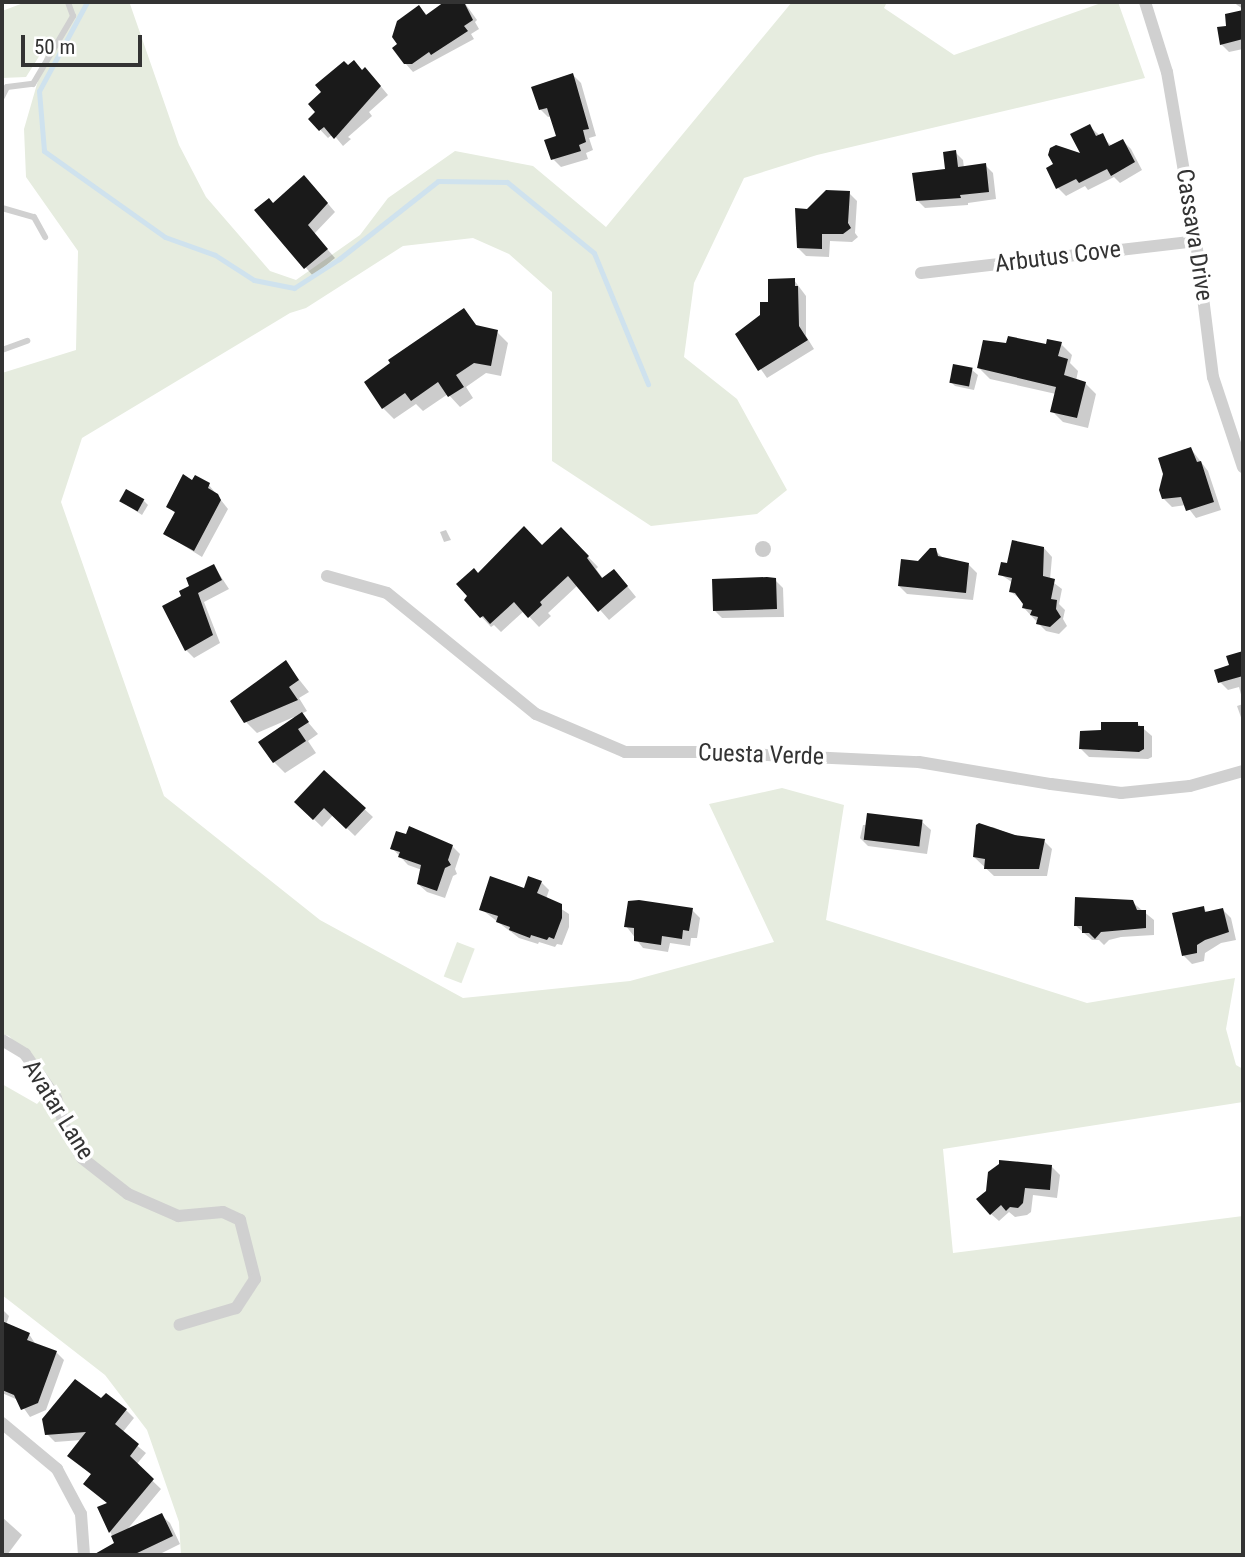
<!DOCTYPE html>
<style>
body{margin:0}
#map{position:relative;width:1245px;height:1557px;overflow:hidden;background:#fff;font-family:"Roboto Condensed",sans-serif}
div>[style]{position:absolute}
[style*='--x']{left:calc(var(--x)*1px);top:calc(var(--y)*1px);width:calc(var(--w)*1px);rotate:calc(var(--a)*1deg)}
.green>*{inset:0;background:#e6ecdf;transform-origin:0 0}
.shadow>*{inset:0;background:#0003}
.round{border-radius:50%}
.stream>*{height:5px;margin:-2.5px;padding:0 2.5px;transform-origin:2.5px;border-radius:2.5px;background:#cfe2ee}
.building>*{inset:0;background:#1a1a1a;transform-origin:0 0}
.service>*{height:6px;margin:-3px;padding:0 3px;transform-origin:3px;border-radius:3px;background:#d0d0d0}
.minor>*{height:12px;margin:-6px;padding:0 6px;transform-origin:6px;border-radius:6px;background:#d0d0d0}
span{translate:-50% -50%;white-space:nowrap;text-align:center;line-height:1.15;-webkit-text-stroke:7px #fff;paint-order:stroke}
.street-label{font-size:24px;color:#333}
.frame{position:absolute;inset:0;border:4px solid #333;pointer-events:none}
.scale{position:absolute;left:21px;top:35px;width:121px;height:32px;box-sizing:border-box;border:4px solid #333;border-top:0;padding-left:9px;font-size:21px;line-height:24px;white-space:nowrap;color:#333;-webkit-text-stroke:5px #fff;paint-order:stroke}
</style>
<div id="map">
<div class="green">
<div style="clip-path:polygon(26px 2px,130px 4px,179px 145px,206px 197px,270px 271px,296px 280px,360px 235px,388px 198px,455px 151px,533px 166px,606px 227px,792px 2px,887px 2px,884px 8px,954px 55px,1104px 2px,1118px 2px,1145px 78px,817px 155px,744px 178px,694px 283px,684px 357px,737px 399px,787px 490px,757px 514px,651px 526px,552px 461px,552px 292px,509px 254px,473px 238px,403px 246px,306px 308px,290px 313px,82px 438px,61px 502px,164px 796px,320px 920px,463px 998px,630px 981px,774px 942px,709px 804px,782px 788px,844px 805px,826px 920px,1087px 1003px,1235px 978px,1226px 1029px,1236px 1065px,1243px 1069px,1243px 1102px,943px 1149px,953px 1253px,1243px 1216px,1243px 1555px,181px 1555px,179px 1522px,147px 1430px,105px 1375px,2px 1295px,2px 1084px,37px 1104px,53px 1086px,9px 1036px,2px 1034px,2px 373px,76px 350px,78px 251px,26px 177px,24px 129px,50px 39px,26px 77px,2px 78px,2px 11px)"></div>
<div style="left:457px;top:942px;width:19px;height:37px;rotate:21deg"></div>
</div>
<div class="shadow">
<div style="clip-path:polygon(448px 2px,464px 2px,477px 20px,475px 22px,479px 29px,471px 34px,474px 39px,413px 72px,405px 63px,419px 7px,428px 16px)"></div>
<div style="clip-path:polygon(1234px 2px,1243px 2px,1243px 9px,1237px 5px)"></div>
<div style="clip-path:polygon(1243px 12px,1243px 49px,1229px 52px,1221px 44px,1228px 27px,1226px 16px)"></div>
<div style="clip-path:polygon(348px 67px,373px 77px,388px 95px,369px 112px,372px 116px,348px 137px,351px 139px,343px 146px,333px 134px,328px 138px,310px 119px)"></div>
<div style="clip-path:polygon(573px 75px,581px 83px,596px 136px,589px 138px,593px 150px,586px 153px,588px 159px,561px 167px,553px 159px,559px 138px,552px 116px,548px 117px,540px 109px)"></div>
<div style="clip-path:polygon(1089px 126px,1112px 146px,1123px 141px,1131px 149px,1142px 170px,1120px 183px,1114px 177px,1088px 190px,1085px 186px,1066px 196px,1058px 188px,1084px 156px)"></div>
<div style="clip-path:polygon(955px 152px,963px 160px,964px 168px,985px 165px,993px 173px,996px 199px,968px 203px,968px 205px,925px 208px,917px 200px,947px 170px)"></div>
<div style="clip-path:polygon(312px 185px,335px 212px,314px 234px,335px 258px,313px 276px,256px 210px,274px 205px)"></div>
<div style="clip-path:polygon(849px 193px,857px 201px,855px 233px,858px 237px,852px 242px,830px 241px,829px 257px,806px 256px,798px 248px,808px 211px)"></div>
<div style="clip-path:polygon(794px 280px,806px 296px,806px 336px,814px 349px,767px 378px,737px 335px,762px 315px)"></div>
<div style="clip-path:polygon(464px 310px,479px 328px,497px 332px,508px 343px,501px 376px,486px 373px,466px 387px,473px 398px,460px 407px,448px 394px,423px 411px,416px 404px,394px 419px,383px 408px)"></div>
<div style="clip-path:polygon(1061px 344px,1072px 355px,1070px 363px,1078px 371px,1076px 381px,1085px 383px,1096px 394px,1088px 428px,1063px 422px,1052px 411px,1056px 394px,990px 379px,979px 368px,1008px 345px)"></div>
<div style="clip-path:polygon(972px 370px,978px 375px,974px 390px,955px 386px,950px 381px)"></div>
<div style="clip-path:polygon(1191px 449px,1208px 471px,1221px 510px,1196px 518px,1186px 505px,1172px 507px,1163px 498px,1165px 474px)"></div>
<div style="clip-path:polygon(193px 483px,209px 485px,228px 509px,202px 557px,165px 534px,176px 514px,168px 506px)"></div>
<div style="clip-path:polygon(143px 500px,148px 505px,142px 515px,121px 501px)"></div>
<div style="clip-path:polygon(561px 529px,598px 567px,596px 569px,604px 580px,623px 581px,636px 597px,609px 620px,578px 585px,548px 613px,551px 616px,539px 627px,524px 611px,501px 632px,494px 625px,491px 627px,466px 600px,478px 575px,542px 547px)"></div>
<div style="clip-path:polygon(446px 530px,451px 540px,444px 542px,440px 532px)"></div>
<div class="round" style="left:755px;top:541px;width:16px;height:16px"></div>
<div style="clip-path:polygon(1044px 548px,1052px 557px,1050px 580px,1062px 589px,1059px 604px,1065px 610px,1063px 619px,1067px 626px,1059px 634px,1046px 631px,1038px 623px,1024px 608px,1023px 601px,1011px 592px,1013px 583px,1000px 574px,1008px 565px)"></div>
<div style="clip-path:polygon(935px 550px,944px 559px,968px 564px,977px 573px,973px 600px,907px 594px,899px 586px)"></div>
<div style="clip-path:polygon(214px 566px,229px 589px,204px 602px,220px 643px,194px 658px,186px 650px,184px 596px)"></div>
<div style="clip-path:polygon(775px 580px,783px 588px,784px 617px,722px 618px,714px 610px)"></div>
<div style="clip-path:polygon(1243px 653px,1243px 702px,1239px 687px,1228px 690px,1220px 682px,1231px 667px,1228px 657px)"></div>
<div style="clip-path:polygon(286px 663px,309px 692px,299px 698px,307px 711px,301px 714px,318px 734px,308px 741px,316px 753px,285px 773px,274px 762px,294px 717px,257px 733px,246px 722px)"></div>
<div style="clip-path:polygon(1243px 704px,1243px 723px,1237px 706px)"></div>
<div style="clip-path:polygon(1138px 724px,1152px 736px,1152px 757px,1148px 759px,1089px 757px,1081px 749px,1103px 731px)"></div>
<div style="clip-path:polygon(324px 772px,373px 817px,355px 836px,333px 815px,322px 827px,296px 802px)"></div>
<div style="clip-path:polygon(922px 822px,931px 830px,927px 854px,868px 846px,860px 838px,863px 825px)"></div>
<div style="clip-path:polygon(977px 827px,993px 827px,1014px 836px,1044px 841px,1052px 849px,1047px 876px,994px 876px,974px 857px)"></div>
<div style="clip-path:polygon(452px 846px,460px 854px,455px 869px,457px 874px,453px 876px,445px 898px,427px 892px,418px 884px,422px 870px,408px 865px,392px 848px)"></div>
<div style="clip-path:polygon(541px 882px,549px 890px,546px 899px,569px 914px,569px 927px,562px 945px,557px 944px,555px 947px,539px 942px,538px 944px,519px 938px,481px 909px)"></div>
<div style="clip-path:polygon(1132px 902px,1154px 920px,1154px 935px,1121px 937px,1109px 940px,1104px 945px,1099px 940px,1092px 940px,1075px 925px)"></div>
<div style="clip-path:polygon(1203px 908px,1208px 913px,1223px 910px,1231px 918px,1236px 940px,1221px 943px,1205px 953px,1204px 961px,1192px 964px,1184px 956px)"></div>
<div style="clip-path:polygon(692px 910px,700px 918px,697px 938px,691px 938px,690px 946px,670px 943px,668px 952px,643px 948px,626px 926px)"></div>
<div style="clip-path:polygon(1052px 1167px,1060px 1175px,1057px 1198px,1033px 1195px,1031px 1212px,1027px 1215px,1015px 1217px,1009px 1212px,999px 1221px,991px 1214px,988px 1192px)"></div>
<div style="clip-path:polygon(2px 1309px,9px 1316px,6px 1325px,29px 1334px,36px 1345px,56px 1352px,64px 1360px,46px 1410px,30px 1417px,18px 1400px,2px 1393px)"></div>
<div style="clip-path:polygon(102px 1401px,126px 1410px,134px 1418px,122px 1433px,146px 1453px,136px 1465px,161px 1489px,126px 1531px,161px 1515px,170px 1523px,180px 1544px,158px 1555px,107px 1555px,104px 1550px,116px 1544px,99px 1508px,109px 1504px,92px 1475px,69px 1456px,82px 1440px,55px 1442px,47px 1434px)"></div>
<div style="clip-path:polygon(2px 1517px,22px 1535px,7px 1555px,2px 1554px)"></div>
</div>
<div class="stream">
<div style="--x:87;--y:2;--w:101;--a:118.3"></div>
<div style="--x:39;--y:91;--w:60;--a:85.2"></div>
<div style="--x:44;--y:151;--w:148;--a:35.4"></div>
<div style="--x:165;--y:237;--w:53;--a:19.8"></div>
<div style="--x:215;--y:255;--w:46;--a:32.7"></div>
<div style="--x:254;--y:280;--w:41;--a:11.3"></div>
<div style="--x:294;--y:288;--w:54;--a:-32.8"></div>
<div style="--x:339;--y:259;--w:126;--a:-38.2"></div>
<div style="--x:438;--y:181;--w:69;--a:0.8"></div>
<div style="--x:507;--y:182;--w:112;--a:39.2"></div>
<div style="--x:594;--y:253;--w:142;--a:67.6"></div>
</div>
<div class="building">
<div style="clip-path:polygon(444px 2px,464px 2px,473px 20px,464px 26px,468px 31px,431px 55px,429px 52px,412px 64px,404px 64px,392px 48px,397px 44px,392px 37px,397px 21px,419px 5px,426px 15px)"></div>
<div style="clip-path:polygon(1243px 10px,1243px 39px,1220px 45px,1217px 27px,1226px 26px,1225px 14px)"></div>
<div style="clip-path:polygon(354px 60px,362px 70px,365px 67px,381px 86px,334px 139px,324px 127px,319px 131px,308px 119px,315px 112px,308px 104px,321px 92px,315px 85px,344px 61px,348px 65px)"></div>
<div style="clip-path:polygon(573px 73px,589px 129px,583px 130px,586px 142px,579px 145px,581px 151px,551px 160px,544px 140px,556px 136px,547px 108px,539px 110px,531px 87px)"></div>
<div style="clip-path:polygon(1090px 124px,1096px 136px,1103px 133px,1109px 146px,1123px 139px,1135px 162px,1111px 176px,1107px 169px,1079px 183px,1076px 179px,1056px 189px,1046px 168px,1053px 164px,1048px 155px,1050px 148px,1056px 145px,1080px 153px,1070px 134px)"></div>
<div style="clip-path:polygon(956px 150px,958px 167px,986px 163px,989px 192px,960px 195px,961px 198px,916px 201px,912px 173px,945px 169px,943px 152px)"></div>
<div style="clip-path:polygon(304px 175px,328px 203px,308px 225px,328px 249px,304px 269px,254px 210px,269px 198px,273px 203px)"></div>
<div style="clip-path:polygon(826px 190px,850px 191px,848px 223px,851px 228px,843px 234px,822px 234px,822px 249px,797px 248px,795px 208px,807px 209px)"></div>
<div style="clip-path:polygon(795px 278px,795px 286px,798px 286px,799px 326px,808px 340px,758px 371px,735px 334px,760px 315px,760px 302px,768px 302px,768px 279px)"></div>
<div style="clip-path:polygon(464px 308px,476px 325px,498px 330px,491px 366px,474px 363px,456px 375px,464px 387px,448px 397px,438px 382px,411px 401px,405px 393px,382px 409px,364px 382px,390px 363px,388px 360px)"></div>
<div style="clip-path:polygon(1008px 336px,1046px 344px,1047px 339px,1062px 342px,1058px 356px,1068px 359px,1064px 375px,1086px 382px,1077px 418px,1050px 412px,1056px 387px,977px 368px,983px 340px,1006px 343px)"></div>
<div style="left:953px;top:364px;width:20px;height:19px;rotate:11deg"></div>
<div style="clip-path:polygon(1191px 447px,1197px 462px,1201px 461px,1214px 502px,1186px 511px,1181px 497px,1162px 499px,1159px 490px,1163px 474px,1158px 458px)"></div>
<div style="clip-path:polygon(183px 474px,192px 480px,195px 475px,210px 483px,208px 488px,218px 494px,221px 500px,194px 551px,163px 534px,175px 512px,166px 507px)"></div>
<div style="left:126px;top:489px;width:21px;height:14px;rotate:29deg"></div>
<div style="clip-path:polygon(524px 526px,542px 545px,561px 527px,589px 556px,587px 558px,602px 578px,614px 569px,628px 586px,598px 612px,568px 576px,540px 602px,542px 605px,528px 618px,514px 602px,490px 624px,483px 616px,480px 618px,464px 600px,467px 596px,456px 584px,474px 568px,478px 573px)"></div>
<div style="clip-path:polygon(1012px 540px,1044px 547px,1043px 576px,1055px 579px,1051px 599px,1057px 600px,1056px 609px,1061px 617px,1050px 627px,1036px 624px,1038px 617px,1030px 615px,1032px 610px,1022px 608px,1023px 604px,1015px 593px,1009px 592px,1012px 578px,998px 575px,1001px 562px,1007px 563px)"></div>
<div style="clip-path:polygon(930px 548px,936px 548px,938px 556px,969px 563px,966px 593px,898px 586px,901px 559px,918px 561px)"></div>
<div style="clip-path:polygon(214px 564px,222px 580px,198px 593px,213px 635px,185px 651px,162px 606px,181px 596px,179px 591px,189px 586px,186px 578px)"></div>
<div style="clip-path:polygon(767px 577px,776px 578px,777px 609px,713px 611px,712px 579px)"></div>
<div style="clip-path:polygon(1243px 651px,1243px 676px,1218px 683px,1214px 670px,1229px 665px,1226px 656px)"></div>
<div style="clip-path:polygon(286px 660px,299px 680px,289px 687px,298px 700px,244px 723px,230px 701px)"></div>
<div style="clip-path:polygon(302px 712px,309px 722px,298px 729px,306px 741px,273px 763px,258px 742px)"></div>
<div style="clip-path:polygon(1101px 722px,1138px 722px,1138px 726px,1144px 726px,1144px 749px,1139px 752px,1079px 749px,1080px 731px,1101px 730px)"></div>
<div style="clip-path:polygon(324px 770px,366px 808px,346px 829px,324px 808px,313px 820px,294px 802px)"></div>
<div style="left:867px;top:813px;width:56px;height:27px;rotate:7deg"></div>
<div style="clip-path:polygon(979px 823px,1015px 835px,1045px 839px,1039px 869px,984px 869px,985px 859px,973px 857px,976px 825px)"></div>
<div style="clip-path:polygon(409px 826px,453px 845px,448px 860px,451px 865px,445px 868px,437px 891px,417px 884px,421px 865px,398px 857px,400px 852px,390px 849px,396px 831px,406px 834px)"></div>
<div style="clip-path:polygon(490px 876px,524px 888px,528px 876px,542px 881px,537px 893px,562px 904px,562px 918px,554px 939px,549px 937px,547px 940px,531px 935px,530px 938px,509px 930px,510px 927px,496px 922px,498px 916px,479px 910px)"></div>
<div style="clip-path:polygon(1075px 897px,1133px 900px,1137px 910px,1146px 910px,1146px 928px,1101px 932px,1095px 939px,1089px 933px,1082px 933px,1082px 926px,1074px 926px)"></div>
<div style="clip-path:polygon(639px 900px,693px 908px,689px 931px,683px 930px,682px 939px,662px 936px,661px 945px,634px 941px,634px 928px,624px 927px,628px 901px)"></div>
<div style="clip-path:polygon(1204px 906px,1205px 912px,1223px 908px,1229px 932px,1205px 940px,1197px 945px,1197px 953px,1182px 956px,1172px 913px)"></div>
<div style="clip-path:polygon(999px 1160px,1052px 1165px,1050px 1190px,1025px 1188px,1023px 1203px,1018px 1208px,1010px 1207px,1006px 1211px,1001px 1205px,990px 1215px,976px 1199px,986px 1191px,988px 1172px,999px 1164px)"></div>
<div style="clip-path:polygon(2px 1321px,30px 1333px,27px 1340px,57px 1351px,38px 1403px,21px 1410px,14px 1395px,2px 1390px)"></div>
<div style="clip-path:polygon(75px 1379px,101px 1398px,106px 1393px,127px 1409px,115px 1424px,139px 1444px,130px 1456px,154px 1479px,109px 1533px,97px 1507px,107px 1503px,83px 1484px,91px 1474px,67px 1456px,86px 1432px,45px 1435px,42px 1419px)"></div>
<div style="clip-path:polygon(162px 1513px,173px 1536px,133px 1555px,93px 1555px,114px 1543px,111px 1536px)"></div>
</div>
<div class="service">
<div style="--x:2;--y:97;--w:11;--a:-63"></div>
<div style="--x:7;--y:87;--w:26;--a:-7"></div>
<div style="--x:33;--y:84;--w:79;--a:-59.5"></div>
<div style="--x:73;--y:16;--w:15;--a:-110"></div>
<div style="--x:2;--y:208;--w:33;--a:16"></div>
<div style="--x:34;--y:217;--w:23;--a:61"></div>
<div style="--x:2;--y:350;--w:27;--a:-20"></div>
</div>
<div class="minor">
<div style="--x:1145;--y:2;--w:73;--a:72.6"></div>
<div style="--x:1167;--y:72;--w:171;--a:80.3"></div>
<div style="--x:1196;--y:241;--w:137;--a:82.9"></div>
<div style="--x:1213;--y:377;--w:95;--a:71.6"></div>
<div style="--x:921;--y:273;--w:277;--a:-6.6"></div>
<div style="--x:327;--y:576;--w:62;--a:15.8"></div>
<div style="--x:387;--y:593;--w:192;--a:39.1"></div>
<div style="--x:536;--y:714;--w:97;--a:23.1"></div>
<div style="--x:625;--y:752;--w:79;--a:0"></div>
<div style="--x:704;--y:752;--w:215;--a:2.7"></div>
<div style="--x:919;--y:762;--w:134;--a:9.5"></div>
<div style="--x:1051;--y:784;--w:71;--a:7.3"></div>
<div style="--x:1121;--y:793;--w:69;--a:-5.8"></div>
<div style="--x:1190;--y:786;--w:55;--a:-15.8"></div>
<div style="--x:2;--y:1040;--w:27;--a:31"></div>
<div style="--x:25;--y:1054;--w:54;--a:54.8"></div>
<div style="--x:56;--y:1098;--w:34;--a:73"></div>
<div style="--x:66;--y:1131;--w:31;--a:59"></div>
<div style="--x:82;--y:1158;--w:58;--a:38"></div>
<div style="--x:128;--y:1194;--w:55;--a:23.7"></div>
<div style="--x:178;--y:1216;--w:45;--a:-5.1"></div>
<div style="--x:223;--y:1212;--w:19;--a:25"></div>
<div style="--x:240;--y:1220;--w:61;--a:75.7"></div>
<div style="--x:255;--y:1279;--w:35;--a:123"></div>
<div style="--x:236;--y:1308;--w:59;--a:163.4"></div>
<div style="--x:2;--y:1423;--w:72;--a:39.9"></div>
<div style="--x:57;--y:1469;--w:51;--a:61.9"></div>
<div style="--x:81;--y:1514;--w:41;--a:85.8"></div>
</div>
<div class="street-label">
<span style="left:1194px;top:235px;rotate:81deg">Cassava Drive</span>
<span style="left:1058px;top:257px;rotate:-7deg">Arbutus Cove</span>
<span style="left:761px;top:755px;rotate:2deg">Cuesta Verde</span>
<span style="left:58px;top:1110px;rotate:58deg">Avatar Lane</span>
</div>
<div class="frame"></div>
<div class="scale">50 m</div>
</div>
